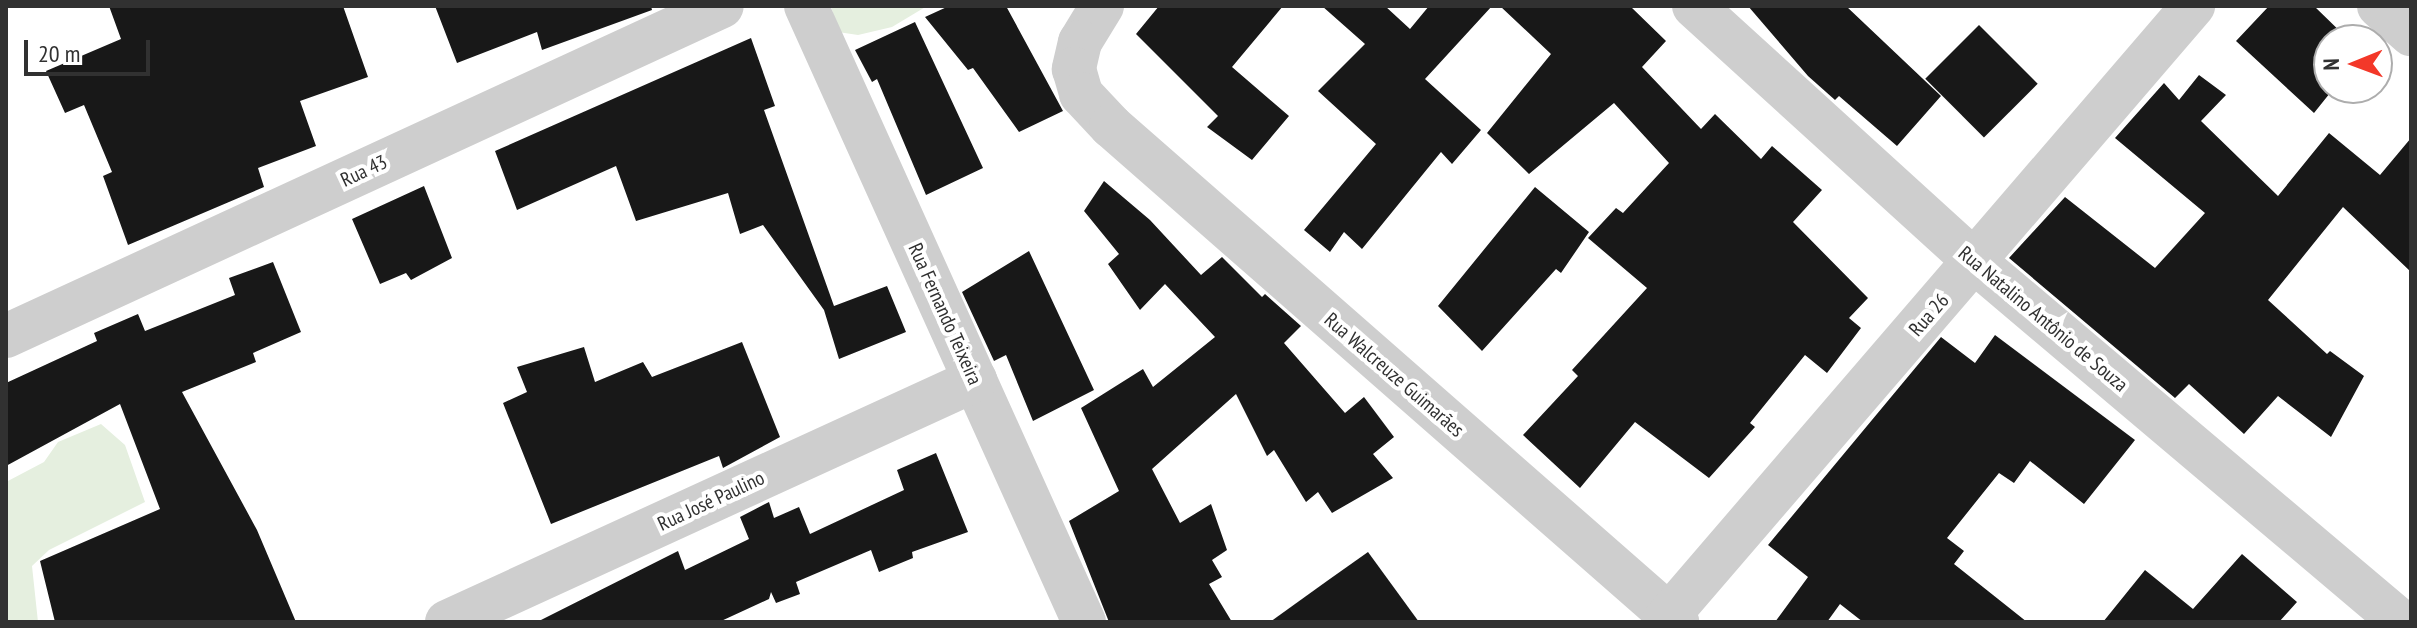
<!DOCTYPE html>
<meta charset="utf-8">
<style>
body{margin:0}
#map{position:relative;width:2417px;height:628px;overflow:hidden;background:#fff;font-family:"PT Sans Narrow",sans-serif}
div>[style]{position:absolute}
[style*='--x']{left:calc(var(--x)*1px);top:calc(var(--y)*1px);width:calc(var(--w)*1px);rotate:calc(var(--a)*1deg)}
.green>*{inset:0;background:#e5efdf}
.building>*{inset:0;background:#181818;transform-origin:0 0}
.street>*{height:44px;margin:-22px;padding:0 22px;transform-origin:22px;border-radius:22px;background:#cecece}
span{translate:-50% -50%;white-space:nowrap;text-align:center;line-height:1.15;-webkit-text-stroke:8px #fff;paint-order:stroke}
.street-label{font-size:20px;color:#313131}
.frame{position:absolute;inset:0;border:8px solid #313131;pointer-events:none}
.north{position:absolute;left:2313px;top:24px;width:80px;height:80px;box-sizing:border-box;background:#fff;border:2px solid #adadad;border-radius:50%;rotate:269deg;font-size:22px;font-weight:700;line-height:32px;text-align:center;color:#313131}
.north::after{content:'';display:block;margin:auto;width:28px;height:36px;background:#f33829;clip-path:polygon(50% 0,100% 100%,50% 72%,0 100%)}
.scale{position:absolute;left:24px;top:40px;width:126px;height:36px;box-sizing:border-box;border:4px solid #313131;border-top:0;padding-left:10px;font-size:24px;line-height:28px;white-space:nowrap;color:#313131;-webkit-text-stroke:6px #fff;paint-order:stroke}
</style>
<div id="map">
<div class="green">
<div style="clip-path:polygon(831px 6px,927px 6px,892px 27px,858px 35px,838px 32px)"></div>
<div style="clip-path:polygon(101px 424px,125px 445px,145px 502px,49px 550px,32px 566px,38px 622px,6px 622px,6px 482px,44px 462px,58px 442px)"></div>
</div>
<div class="building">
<div style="clip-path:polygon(109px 6px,343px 6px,368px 77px,300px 101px,316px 146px,258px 168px,264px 187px,128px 245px,103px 176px,112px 172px,84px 105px,65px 113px,46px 71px,121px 39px)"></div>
<div style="clip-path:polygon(435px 6px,651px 6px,652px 10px,542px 50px,537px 32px,457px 63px)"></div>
<div style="clip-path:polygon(949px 6px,1006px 6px,1063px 111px,1019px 132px,973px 68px,968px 70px,925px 17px)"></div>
<div style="clip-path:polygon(1159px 6px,1283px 6px,1232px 67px,1289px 116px,1252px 160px,1207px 127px,1218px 116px,1136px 34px)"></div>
<div style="clip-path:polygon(1322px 6px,1385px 6px,1410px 29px,1429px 6px,1492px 6px,1425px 79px,1481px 130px,1452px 164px,1441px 152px,1362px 249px,1344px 232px,1330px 252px,1304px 230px,1376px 144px,1318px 91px,1365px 44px)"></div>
<div style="clip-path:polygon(1500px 6px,1630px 6px,1666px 41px,1642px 67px,1701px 129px,1715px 114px,1761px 159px,1772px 146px,1822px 190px,1793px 222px,1868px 298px,1849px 318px,1861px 328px,1827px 373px,1805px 355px,1750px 423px,1755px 427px,1709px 478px,1635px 422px,1580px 488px,1523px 435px,1578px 376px,1572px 370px,1647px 288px,1588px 238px,1616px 208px,1623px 213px,1669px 163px,1614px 103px,1529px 174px,1487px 133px,1551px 54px)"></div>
<div style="clip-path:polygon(1748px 6px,1846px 6px,1941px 96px,1897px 146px,1839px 96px,1835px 100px,1808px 76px)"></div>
<div style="clip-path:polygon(2269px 6px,2314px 6px,2349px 40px,2329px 40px,2329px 88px,2334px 88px,2314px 113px,2236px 41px)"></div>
<div style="clip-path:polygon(915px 22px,983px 168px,926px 195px,877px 79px,872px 82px,855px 50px)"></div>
<div style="left:1979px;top:25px;width:83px;height:76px;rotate:45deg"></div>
<div style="clip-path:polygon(751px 38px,775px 106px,764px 110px,834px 306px,887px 286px,906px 332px,839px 359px,824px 310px,763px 225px,740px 234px,728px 193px,636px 221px,616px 166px,517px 210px,495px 151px)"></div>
<div style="clip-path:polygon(2199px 75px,2226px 95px,2201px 121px,2278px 196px,2329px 133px,2380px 175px,2411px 138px,2411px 272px,2343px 207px,2268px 300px,2327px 354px,2330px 351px,2364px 376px,2331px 437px,2278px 396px,2244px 434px,2189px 384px,2175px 398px,2009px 258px,2065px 197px,2155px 268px,2205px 213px,2115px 138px,2164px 83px,2179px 100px)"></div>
<div style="clip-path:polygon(1104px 181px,1150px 220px,1201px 275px,1222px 257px,1262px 297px,1265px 294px,1301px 326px,1284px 343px,1345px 413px,1364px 397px,1394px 437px,1373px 454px,1393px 478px,1332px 513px,1318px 492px,1306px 502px,1274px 450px,1267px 456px,1236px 394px,1152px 469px,1180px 523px,1211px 504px,1227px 550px,1212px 560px,1222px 577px,1209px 584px,1232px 622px,1109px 622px,1069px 521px,1119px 491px,1081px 408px,1143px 369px,1153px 387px,1215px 337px,1165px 284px,1140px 310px,1108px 264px,1119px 254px,1084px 211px)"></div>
<div style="clip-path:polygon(424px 186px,452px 258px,411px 280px,406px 273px,380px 284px,352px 219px)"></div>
<div style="clip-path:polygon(1535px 187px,1589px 232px,1561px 273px,1556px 269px,1482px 351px,1438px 306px)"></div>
<div style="clip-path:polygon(1029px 251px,1094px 390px,1033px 421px,1006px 355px,994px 361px,962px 292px)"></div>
<div style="clip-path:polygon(273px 262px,301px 332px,253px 353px,256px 362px,182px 392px,257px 530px,296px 622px,55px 622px,40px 561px,160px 509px,120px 404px,6px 466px,6px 383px,97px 341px,94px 333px,138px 314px,145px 331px,235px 295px,229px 278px)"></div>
<div style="clip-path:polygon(1995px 335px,2135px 440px,2084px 504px,2030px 461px,2014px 483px,1999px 473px,1947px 538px,1964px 551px,1954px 564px,2027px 622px,1863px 622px,1840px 604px,1827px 622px,1775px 622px,1808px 577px,1768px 545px,1941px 337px,1975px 363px)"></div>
<div style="clip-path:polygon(742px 342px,780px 437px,723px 468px,719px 456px,551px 524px,503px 403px,527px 392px,517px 367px,584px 347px,595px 382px,643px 362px,652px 377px)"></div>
<div style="clip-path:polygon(936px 453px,968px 532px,912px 552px,913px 558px,879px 572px,871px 550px,796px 582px,800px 594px,776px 603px,771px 592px,769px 599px,719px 622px,537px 622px,678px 551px,685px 570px,749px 539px,740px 517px,769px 502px,774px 518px,799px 507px,810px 534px,904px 490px,897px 470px)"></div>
<div style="clip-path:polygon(1368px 552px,1419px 622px,1270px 622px,1327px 581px)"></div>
<div style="clip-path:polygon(2242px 554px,2297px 602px,2279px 622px,2103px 622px,2145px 570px,2193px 609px)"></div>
</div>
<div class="street">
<div style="--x:806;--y:6;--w:676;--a:65.71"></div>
<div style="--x:1102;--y:6;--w:42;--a:121.4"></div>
<div style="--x:1080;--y:42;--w:28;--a:103"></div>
<div style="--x:1074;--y:69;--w:26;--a:74"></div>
<div style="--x:1081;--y:94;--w:44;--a:46.8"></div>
<div style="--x:1111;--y:126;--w:753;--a:41.23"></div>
<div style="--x:1694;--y:6;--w:380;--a:42.3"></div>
<div style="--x:1975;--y:262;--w:558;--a:40.2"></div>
<div style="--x:2379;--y:6;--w:43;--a:41.2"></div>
<div style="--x:6;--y:336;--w:788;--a:-24.74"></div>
<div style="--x:447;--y:622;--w:581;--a:-24.62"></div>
<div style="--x:1663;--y:622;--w:813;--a:-49.29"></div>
</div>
<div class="street-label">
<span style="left:364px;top:171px;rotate:-25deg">Rua 43</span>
<span style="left:945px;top:314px;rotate:66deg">Rua Fernando Teixeira</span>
<span style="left:1929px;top:315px;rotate:-49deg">Rua 26</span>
<span style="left:2043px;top:319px;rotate:40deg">Rua Natalino Antônio de Souza</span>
<span style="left:1394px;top:375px;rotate:41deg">Rua Walcreuze Guimarães</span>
<span style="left:711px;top:501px;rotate:-25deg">Rua José Paulino</span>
</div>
<div class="frame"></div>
<div class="north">N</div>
<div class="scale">20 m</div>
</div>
